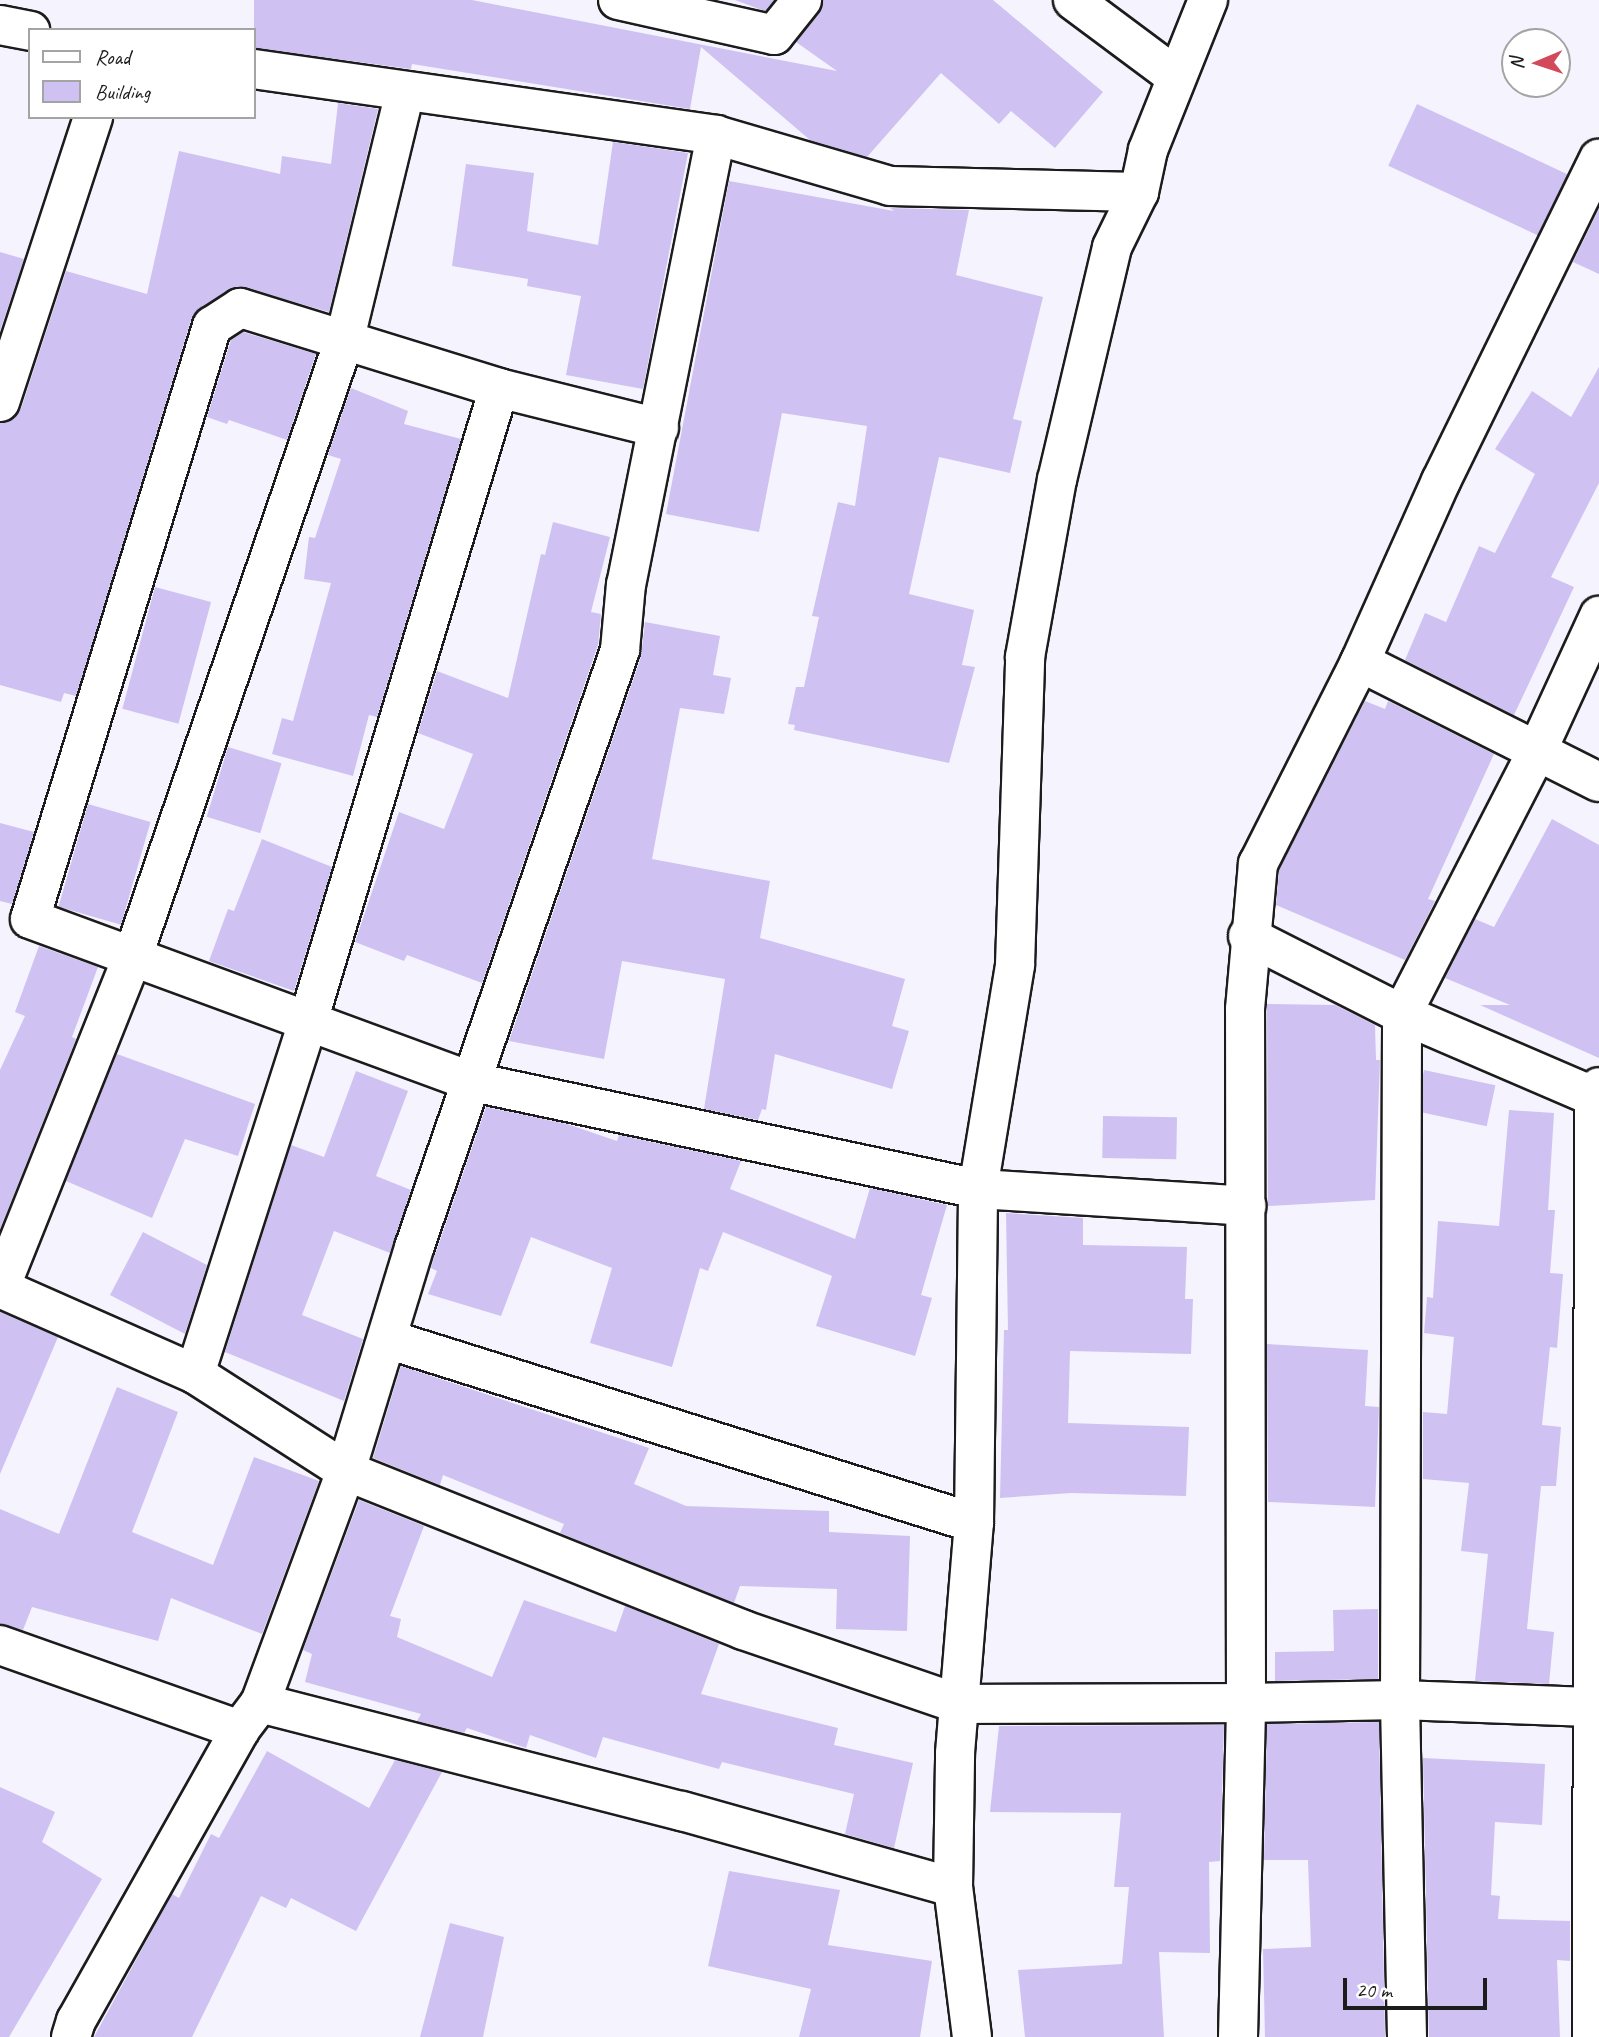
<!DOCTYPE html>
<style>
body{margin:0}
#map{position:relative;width:1599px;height:2037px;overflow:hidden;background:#f5f3fd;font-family:Caveat,sans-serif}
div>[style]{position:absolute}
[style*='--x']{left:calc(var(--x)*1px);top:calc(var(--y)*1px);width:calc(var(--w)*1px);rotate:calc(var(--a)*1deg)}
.building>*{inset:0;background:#cfc2f3;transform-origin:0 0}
.roads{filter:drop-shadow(2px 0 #1c1c1c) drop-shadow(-2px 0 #1c1c1c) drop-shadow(0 2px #1c1c1c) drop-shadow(0 -2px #1c1c1c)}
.minor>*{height:38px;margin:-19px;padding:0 19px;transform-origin:19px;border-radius:19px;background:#fff}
span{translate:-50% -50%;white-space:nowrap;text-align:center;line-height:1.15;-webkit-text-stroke:7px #fff;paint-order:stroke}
.legend{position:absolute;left:28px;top:28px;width:228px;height:91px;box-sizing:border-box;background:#fff;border:2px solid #a4a4a4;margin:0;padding:9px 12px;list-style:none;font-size:21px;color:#1c1c1c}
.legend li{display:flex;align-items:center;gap:14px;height:35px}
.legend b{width:35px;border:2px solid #a4a4a4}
.north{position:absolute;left:1501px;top:28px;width:70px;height:70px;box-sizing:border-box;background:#fff;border:2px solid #a4a4a4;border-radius:50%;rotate:268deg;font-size:19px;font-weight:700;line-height:28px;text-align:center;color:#1c1c1c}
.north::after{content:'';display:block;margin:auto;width:24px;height:32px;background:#d1495b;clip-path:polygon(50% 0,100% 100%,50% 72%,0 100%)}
.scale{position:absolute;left:1343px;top:1978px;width:144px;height:32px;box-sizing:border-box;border:4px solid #1c1c1c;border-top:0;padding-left:9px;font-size:21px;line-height:24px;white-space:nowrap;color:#1c1c1c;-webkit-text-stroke:5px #fff;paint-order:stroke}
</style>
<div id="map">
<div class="building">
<div style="clip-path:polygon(254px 0,472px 0,837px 71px,796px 42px,819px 14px,823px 0,993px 0,1103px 92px,1055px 148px,1011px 111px,999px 124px,941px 73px,867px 157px,810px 140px,701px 47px,690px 109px,412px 64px,411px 69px,254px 48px)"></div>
<div style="clip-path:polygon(735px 0,774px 0,765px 11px)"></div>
<div style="clip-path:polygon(338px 103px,378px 109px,329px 312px,238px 286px,200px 308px,191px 320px,76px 696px,64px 693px,61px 702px,0 685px,0 423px,14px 419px,21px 409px,66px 271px,147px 294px,179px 151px,280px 174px,282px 156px,331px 164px)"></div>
<div style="left:1417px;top:104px;width:166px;height:68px;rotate:25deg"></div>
<div style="clip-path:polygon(613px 142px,688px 153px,643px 389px,566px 375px,581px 296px,527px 286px,528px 279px,452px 266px,466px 164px,534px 173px,527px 231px,598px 245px)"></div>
<div style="clip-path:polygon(729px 181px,894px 211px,890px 208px,969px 210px,956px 275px,1043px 297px,1013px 419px,1022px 421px,1010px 473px,939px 457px,909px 594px,974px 610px,962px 665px,975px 667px,949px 763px,794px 730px,795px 725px,788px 724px,796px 687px,804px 687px,819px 617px,812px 616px,838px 502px,855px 506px,867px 426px,782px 413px,759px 532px,666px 514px)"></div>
<div style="clip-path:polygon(1599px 209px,1599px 274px,1573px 262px)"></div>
<div style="clip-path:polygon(0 252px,24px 259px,0 331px)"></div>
<div style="clip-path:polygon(243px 332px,316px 354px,287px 440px,229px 420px,227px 424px,207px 417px,231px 340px)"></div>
<div style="clip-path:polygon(1599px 367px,1599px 483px,1551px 577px,1574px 587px,1514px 715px,1405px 660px,1425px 613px,1446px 622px,1479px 546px,1495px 553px,1535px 474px,1495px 449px,1532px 391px,1571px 417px)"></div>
<div style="clip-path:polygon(351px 388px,408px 411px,404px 424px,461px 439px,377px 717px,369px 715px,353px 776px,272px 754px,282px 718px,293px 721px,331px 583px,304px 579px,309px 537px,315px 538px,341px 459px,328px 455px)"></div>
<div style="clip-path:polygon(553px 522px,610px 537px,591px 612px,601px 614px,598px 645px,482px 983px,407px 955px,404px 961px,355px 942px,399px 812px,444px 829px,473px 754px,418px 733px,437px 671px,508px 698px,541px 554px,545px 555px)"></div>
<div style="left:155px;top:587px;width:58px;height:126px;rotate:15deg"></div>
<div style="clip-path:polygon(645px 622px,720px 636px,713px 675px,731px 678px,724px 714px,680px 708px,652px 859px,770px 881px,760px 938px,905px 979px,892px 1026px,909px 1031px,892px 1089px,775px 1054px,766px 1110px,762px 1109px,758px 1120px,704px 1109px,725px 979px,622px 961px,604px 1059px,509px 1041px,641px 657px)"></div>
<div style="clip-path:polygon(1365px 701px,1385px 709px,1388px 701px,1494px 754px,1428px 899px,1435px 901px,1405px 960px,1276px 905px,1279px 870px)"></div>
<div style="left:228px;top:747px;width:56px;height:73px;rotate:17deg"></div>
<div style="left:88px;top:804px;width:65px;height:107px;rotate:16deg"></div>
<div style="clip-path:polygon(1552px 819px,1599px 845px,1599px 1058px,1480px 1005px,1510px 1005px,1445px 978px,1475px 919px,1494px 927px)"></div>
<div style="clip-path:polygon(0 823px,34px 832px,12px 904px,0 901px)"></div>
<div style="clip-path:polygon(262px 839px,332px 867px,294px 991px,209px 961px,228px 909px,234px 911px)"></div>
<div style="clip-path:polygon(39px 946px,98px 967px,72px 1037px,76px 1039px,0 1229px,0 1070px,25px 1016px,15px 1012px)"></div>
<div style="clip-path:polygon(1267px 1004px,1335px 1005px,1375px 1025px,1376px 1060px,1380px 1060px,1375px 1200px,1268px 1206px)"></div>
<div style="clip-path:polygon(117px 1054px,255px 1104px,238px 1156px,185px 1139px,152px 1218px,66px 1181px)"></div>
<div style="left:1424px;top:1070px;width:73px;height:42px;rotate:12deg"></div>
<div style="clip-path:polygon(356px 1071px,408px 1091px,376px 1176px,411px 1190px,390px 1253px,334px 1231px,302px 1315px,363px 1339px,344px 1401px,225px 1352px,291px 1145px,324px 1157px)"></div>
<div style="clip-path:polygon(486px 1107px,567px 1124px,617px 1141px,619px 1135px,741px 1161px,730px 1189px,855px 1239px,870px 1188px,947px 1205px,921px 1295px,932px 1298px,915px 1356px,816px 1326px,832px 1276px,723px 1232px,708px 1271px,700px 1268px,672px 1367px,590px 1343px,612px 1268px,531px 1237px,501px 1316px,428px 1294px,437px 1271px,431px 1268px,435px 1255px)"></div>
<div style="clip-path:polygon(1509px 1110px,1554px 1113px,1548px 1210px,1555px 1210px,1550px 1273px,1563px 1274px,1557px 1348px,1550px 1347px,1542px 1425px,1561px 1427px,1556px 1486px,1541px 1486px,1527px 1629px,1554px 1632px,1549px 1684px,1475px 1681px,1488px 1554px,1461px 1551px,1469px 1483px,1423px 1479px,1423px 1412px,1447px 1414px,1454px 1337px,1424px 1333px,1427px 1297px,1433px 1298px,1438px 1221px,1499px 1226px)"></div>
<div style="left:1103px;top:1116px;width:74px;height:42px;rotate:1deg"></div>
<div style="clip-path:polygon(1006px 1213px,1083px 1218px,1083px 1245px,1187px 1247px,1185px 1299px,1193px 1299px,1191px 1354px,1070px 1351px,1068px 1423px,1189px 1427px,1186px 1496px,1071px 1493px,1000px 1498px,1004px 1330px,1008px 1330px)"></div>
<div style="clip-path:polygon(143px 1232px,207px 1265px,185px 1334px,110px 1295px)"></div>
<div style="clip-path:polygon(0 1312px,58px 1337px,0 1474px)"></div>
<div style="clip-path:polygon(1267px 1344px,1368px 1350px,1365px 1406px,1379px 1407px,1375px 1507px,1268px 1502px)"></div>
<div style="clip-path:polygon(401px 1366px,649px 1448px,634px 1484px,686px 1506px,829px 1511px,829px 1532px,910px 1536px,907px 1631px,836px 1629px,837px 1589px,740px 1586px,734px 1603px,560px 1533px,564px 1524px,443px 1475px,440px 1485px,373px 1458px)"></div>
<div style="clip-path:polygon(117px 1387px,178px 1412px,132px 1532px,213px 1565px,254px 1457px,319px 1481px,262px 1634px,171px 1598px,158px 1641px,32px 1607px,23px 1630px,0 1624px,0 1509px,59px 1534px)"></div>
<div style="clip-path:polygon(359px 1500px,424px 1526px,390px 1616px,401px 1619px,397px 1637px,492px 1677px,524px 1600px,616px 1632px,625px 1606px,719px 1644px,701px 1694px,838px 1728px,834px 1745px,913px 1763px,894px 1848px,845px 1834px,854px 1794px,722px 1762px,719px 1769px,603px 1737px,596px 1758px,530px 1735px,526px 1748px,467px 1728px,464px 1733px,417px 1721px,421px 1714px,305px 1682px,312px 1654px,303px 1650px)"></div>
<div style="clip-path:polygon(1378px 1609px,1378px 1679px,1275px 1681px,1275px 1652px,1334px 1651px,1333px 1610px)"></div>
<div style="clip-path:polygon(1379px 1722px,1385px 2037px,1265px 2037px,1263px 1949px,1311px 1947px,1308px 1860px,1264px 1860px,1267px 1724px)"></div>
<div style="clip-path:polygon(1224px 1725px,1220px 1861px,1209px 1862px,1210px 1953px,1159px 1952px,1164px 2037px,1025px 2037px,1018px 1970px,1122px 1964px,1129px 1887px,1114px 1887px,1121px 1813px,990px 1812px,999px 1726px)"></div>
<div style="clip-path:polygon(267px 1751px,369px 1808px,395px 1760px,442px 1772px,356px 1931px,291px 1898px,286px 1908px,261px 1896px,192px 2037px,94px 2037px,172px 1894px,179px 1898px,211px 1834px,219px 1838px)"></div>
<div style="clip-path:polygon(1423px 1758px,1545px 1764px,1542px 1825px,1495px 1822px,1491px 1895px,1500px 1896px,1498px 1919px,1570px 1921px,1570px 1961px,1557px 1960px,1560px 2037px,1429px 2037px)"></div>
<div style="clip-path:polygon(0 1787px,55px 1812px,42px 1842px,102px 1879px,9px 2037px,0 2037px)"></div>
<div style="clip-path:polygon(729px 1871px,840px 1890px,828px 1945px,932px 1961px,920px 2037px,799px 2037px,811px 1989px,708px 1966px)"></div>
<div style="clip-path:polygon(450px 1923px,504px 1937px,483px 2037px,420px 2037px)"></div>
</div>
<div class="roads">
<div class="minor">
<div style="--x:618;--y:0;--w:160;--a:12.6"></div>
<div style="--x:774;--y:35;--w:45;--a:-51.3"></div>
<div style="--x:1073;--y:0;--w:127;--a:36.7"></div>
<div style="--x:0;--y:25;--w:31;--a:11"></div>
<div style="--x:254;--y:69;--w:467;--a:8.1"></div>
<div style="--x:716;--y:135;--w:181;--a:16.3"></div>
<div style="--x:890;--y:186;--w:249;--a:1.4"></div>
<div style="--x:716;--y:135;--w:458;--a:101.3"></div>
<div style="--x:626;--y:584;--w:66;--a:95.2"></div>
<div style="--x:620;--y:650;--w:632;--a:109.01"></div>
<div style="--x:414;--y:1248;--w:233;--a:107"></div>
<div style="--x:346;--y:1471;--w:428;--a:21.8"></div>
<div style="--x:743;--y:1630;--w:228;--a:18.9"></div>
<div style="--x:959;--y:1704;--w:287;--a:-0.2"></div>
<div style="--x:1246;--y:1703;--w:694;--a:-90.08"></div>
<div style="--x:1245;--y:1009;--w:146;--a:-84.9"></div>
<div style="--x:1258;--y:864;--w:226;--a:-63.2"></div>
<div style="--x:1360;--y:662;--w:198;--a:-65.9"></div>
<div style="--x:1441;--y:481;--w:359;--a:-63.9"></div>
<div style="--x:0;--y:402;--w:300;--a:-71.9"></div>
<div style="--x:659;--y:428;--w:165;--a:-166"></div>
<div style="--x:499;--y:388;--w:271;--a:-162.8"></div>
<div style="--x:240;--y:308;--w:33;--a:147"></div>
<div style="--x:212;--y:326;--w:620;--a:107.06"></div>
<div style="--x:30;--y:919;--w:472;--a:20.2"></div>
<div style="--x:473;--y:1082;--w:516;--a:11.96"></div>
<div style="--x:978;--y:1189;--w:269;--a:3.6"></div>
<div style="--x:1360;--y:662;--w:267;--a:26.7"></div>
<div style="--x:1248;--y:936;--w:173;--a:26.9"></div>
<div style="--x:1402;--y:1014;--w:215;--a:23.3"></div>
<div style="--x:0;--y:1288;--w:358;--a:-68.2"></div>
<div style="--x:133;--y:956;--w:653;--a:-71.07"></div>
<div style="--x:345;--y:338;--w:254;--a:-76.3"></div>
<div style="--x:0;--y:1288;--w:213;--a:23.8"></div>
<div style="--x:195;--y:1374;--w:179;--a:32.7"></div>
<div style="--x:346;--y:1471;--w:247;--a:110.3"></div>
<div style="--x:260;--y:1703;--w:34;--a:127"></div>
<div style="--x:240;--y:1730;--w:255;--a:-160.5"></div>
<div style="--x:387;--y:1339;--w:615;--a:17.4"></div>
<div style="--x:195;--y:1374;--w:374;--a:-72.2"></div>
<div style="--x:309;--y:1018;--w:658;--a:-73.22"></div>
<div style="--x:260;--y:1703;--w:436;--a:14.4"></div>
<div style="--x:682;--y:1811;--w:281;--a:15.7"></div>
<div style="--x:71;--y:2037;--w:17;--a:-73"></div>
<div style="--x:76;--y:2021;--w:334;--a:-60.6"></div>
<div style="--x:972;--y:2037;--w:151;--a:-97.2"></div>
<div style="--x:953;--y:1887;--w:134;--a:-89.1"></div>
<div style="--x:955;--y:1753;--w:231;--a:-85.3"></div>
<div style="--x:974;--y:1523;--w:334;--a:-89.3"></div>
<div style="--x:978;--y:1189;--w:227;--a:-80.6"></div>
<div style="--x:1015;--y:965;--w:308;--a:-88.1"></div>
<div style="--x:1025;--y:657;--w:180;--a:-79.8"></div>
<div style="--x:1057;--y:480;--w:239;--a:-76.7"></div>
<div style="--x:1112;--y:247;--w:61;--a:-63.9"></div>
<div style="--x:1139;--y:192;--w:43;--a:-77.9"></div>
<div style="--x:1148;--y:150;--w:162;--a:-68.2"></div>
<div style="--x:1238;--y:2037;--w:334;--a:-88.6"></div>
<div style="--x:1246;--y:1703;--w:154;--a:-1.1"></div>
<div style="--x:1400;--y:1700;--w:190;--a:2.1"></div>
<div style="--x:1407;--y:2037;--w:337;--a:-91.2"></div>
<div style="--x:1400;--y:1700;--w:686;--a:-89.83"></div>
<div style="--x:1402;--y:1014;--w:296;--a:-62.8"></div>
<div style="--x:1537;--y:751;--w:149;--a:-65.3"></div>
<div style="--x:1592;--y:2037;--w:940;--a:-89.88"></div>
<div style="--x:1594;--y:1097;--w:11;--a:-63"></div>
</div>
</div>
<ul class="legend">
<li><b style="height:9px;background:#fff"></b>Road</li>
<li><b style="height:19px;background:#cfc2f3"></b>Building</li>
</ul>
<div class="north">N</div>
<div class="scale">20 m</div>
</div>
